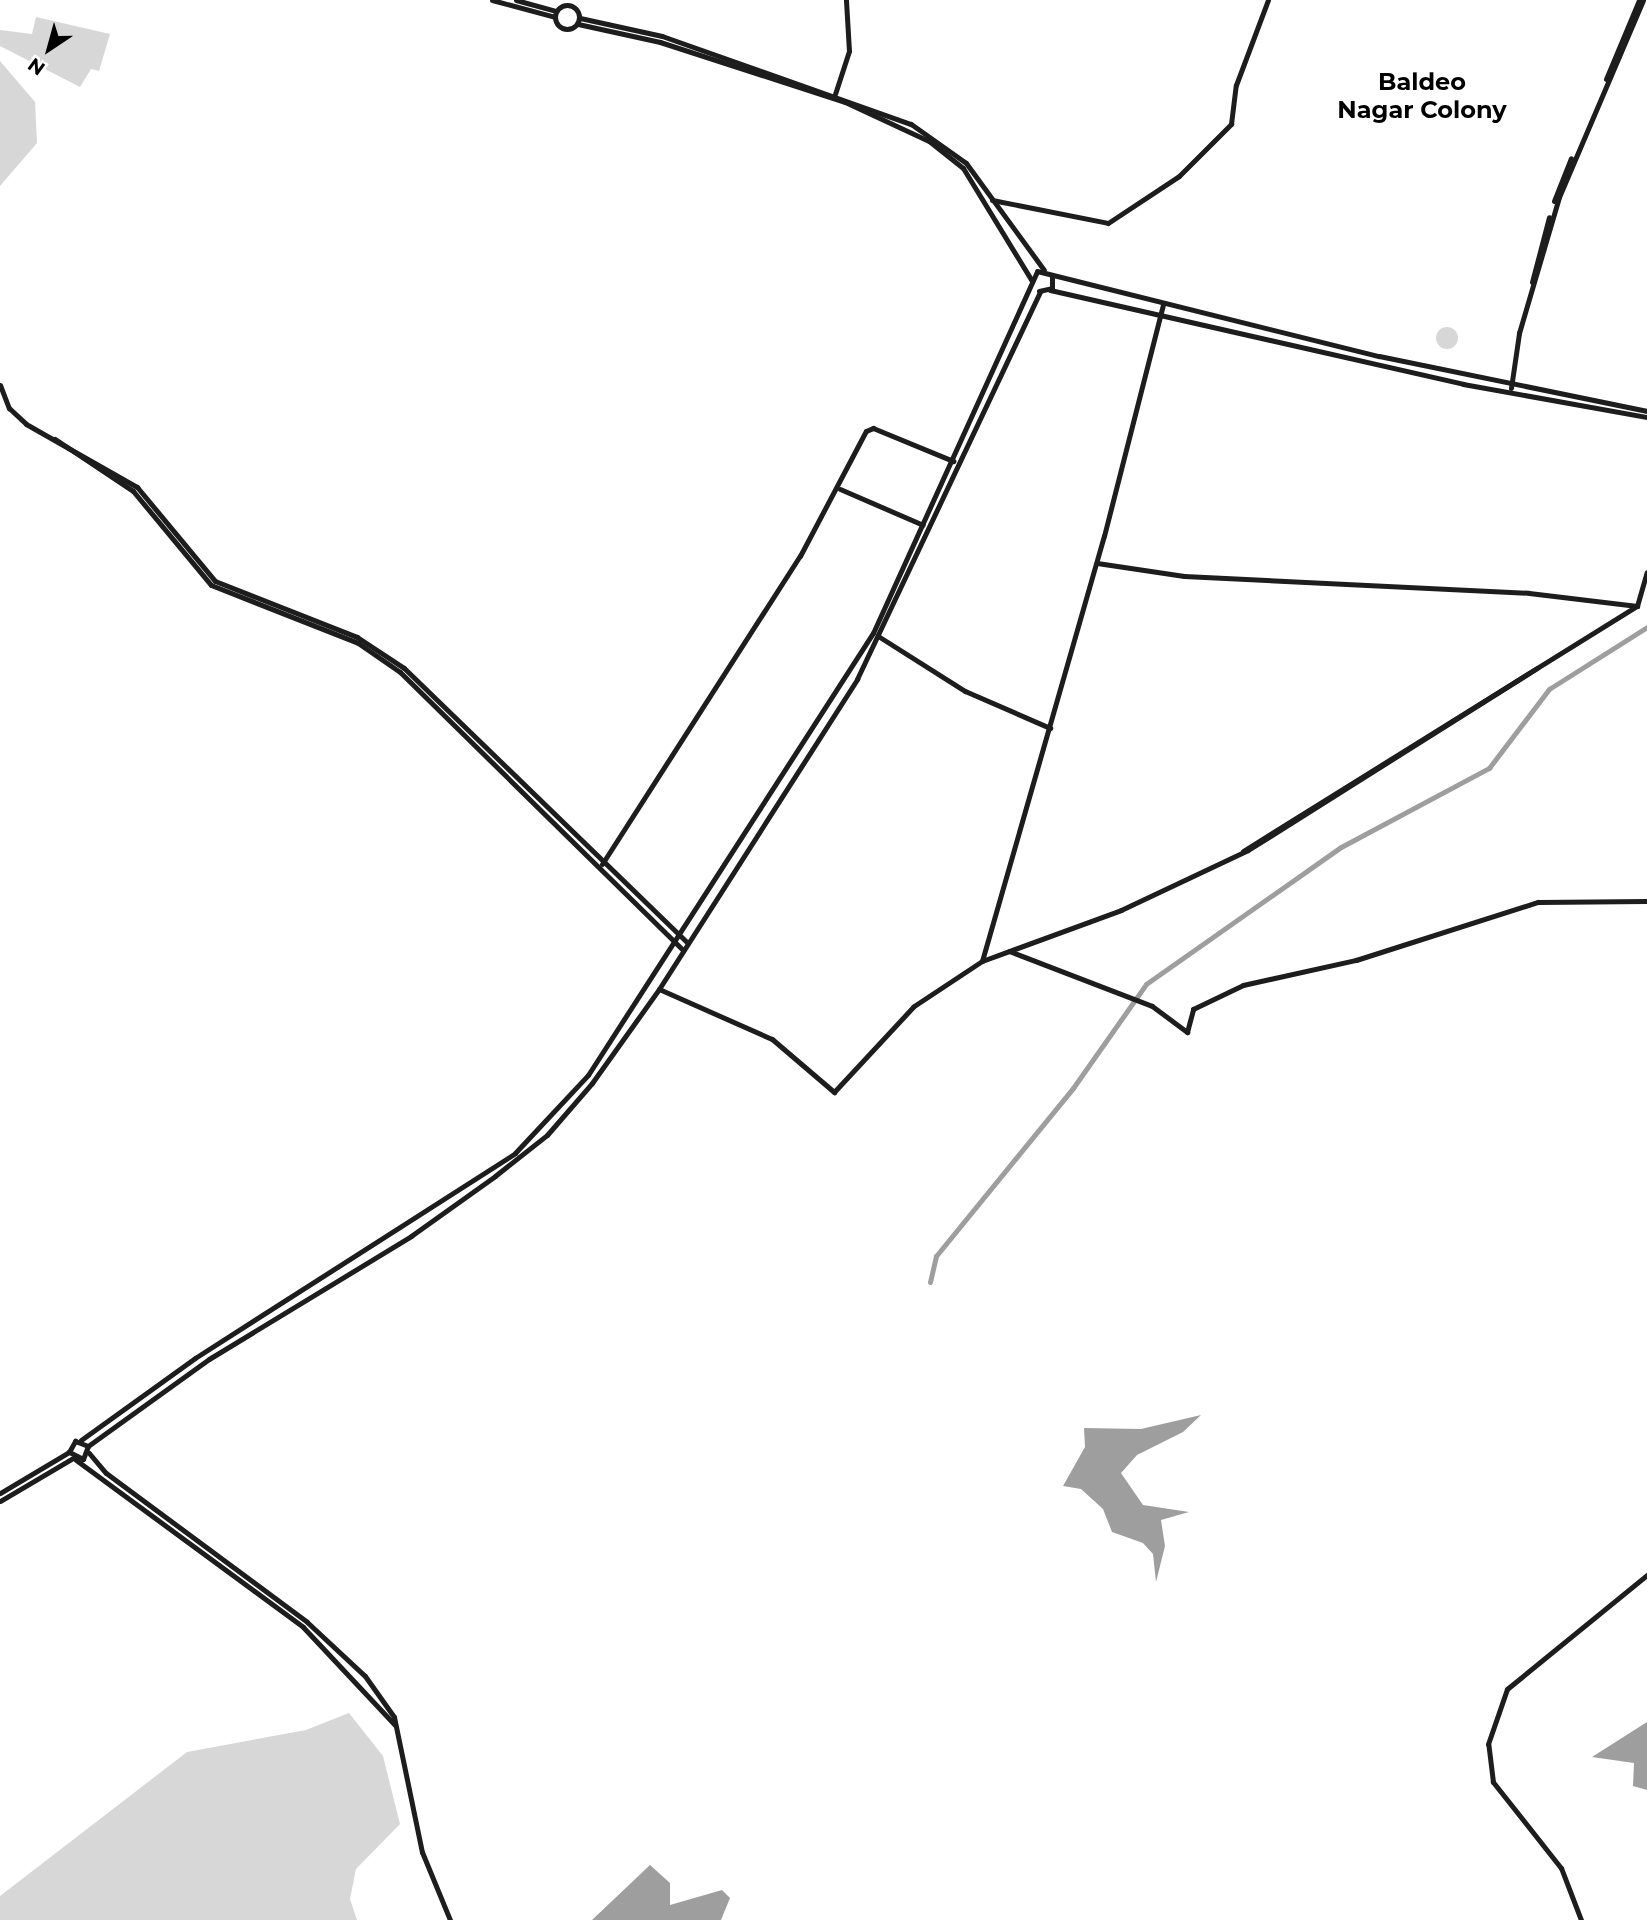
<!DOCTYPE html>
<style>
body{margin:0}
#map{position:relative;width:1647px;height:1920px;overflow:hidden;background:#fff;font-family:Montserrat,sans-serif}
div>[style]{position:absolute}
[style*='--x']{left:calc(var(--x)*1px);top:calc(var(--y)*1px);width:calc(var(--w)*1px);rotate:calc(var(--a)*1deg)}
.green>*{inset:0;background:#d7d7d7}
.round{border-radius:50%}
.water>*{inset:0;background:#9e9e9e}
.canal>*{height:5px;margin:-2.5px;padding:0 2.5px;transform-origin:2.5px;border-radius:2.5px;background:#9e9e9e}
.secondary>*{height:5px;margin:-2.5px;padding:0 2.5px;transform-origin:2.5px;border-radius:2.5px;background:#1d1d1d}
.secondary>.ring{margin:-2.5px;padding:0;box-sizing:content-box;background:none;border:5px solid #1d1d1d;border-radius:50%}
span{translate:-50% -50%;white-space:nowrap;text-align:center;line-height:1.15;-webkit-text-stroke:7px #fff;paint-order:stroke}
.neighbourhood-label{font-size:24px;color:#000;font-weight:700}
.north{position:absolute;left:14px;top:14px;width:70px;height:70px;-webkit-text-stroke:5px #fff;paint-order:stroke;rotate:216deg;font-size:19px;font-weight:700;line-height:28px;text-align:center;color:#000}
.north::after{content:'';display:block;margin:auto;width:24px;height:32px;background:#000;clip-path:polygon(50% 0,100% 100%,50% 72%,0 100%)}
</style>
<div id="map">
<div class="green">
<div style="clip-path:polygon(36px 17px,110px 34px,99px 71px,91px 69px,80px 87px,0 46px,0 30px,32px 34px)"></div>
<div style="clip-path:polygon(0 61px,35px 102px,37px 143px,0 186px)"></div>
<div class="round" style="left:1436px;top:327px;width:22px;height:22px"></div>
<div style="clip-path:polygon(349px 1713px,383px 1756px,400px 1824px,356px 1869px,350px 1899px,357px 1920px,0 1920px,0 1896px,187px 1752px,306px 1730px)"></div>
</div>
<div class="water">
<div style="clip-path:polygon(1201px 1415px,1183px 1432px,1137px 1455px,1121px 1473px,1143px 1505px,1189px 1512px,1161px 1520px,1165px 1546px,1156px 1582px,1153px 1554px,1143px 1543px,1112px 1532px,1103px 1509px,1081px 1489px,1063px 1486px,1085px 1447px,1084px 1428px,1141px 1429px)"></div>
<div style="clip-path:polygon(1647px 1722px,1647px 1790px,1633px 1786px,1634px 1763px,1592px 1757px)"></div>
<div style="clip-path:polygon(650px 1865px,670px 1883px,670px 1905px,722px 1890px,730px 1898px,721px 1920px,592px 1920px)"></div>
</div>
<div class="canal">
<div style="--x:930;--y:1282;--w:27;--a:-77"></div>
<div style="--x:936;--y:1256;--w:217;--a:-50.8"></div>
<div style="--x:1073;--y:1088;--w:127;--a:-54.9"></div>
<div style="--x:1146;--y:984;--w:238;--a:-35.1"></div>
<div style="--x:1341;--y:847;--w:168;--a:-28.1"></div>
<div style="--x:1489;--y:768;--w:99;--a:-52.8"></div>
<div style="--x:1549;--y:689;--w:116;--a:-32.3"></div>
</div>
<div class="secondary">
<div style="--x:492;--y:0;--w:65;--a:15.1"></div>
<div style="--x:516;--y:0;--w:41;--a:15.4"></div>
<div class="ring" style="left:555px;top:5px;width:19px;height:19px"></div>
<div style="--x:580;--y:18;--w:84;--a:12.4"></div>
<div style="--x:662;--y:36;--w:264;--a:19.5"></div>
<div style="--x:911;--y:124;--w:67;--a:35.3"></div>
<div style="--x:966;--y:163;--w:132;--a:53.9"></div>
<div style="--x:578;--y:24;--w:84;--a:12.4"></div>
<div style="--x:660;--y:42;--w:194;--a:18"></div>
<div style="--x:845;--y:102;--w:93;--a:24.9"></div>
<div style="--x:929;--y:141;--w:43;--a:38.5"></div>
<div style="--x:963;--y:168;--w:132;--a:58.6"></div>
<div style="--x:1606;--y:79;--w:86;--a:-67.3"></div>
<div style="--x:835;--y:94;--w:45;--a:-72"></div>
<div style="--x:849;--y:51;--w:51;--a:-93.4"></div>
<div style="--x:992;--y:200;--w:118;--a:11.2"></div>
<div style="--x:1108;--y:223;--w:85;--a:-33.5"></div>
<div style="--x:1179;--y:176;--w:74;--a:-45"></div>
<div style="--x:1231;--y:124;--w:39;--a:-83"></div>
<div style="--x:1236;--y:85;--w:91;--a:-69.4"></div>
<div style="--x:1554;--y:201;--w:46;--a:-68.4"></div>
<div style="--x:1532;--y:282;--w:67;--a:-75.3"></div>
<div style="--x:1050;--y:290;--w:424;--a:12.8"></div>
<div style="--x:1463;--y:384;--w:187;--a:10.2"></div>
<div style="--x:1039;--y:291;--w:13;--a:-13"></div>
<div style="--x:1052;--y:288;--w:13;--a:-90"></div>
<div style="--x:0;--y:385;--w:25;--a:69"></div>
<div style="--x:9;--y:408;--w:23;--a:43"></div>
<div style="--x:26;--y:424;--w:128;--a:29.6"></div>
<div style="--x:137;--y:487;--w:122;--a:50.3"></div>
<div style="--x:215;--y:581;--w:153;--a:21.5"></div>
<div style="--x:357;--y:637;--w:56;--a:33.4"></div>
<div style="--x:404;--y:668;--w:394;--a:44.1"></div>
<div style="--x:1511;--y:388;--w:56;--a:-81.7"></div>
<div style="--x:1519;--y:333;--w:142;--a:-73.6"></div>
<div style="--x:1559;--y:197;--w:214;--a:-66.9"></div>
<div style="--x:55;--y:439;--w:94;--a:33.7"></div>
<div style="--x:133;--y:491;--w:122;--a:50.3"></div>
<div style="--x:211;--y:585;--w:158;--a:21.5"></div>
<div style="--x:358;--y:643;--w:51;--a:34.6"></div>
<div style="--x:400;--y:672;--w:397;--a:44.5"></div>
<div style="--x:840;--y:489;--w:90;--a:23.4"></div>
<div style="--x:1097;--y:563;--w:88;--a:8.5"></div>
<div style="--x:1184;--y:576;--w:345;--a:2.8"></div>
<div style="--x:1529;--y:593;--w:109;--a:6.9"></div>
<div style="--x:878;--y:636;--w:103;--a:32.3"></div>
<div style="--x:965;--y:691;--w:93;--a:23.5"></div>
<div style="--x:1243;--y:851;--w:464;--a:-31.9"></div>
<div style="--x:1637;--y:606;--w:35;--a:-74"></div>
<div style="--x:602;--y:864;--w:366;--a:-57.3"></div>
<div style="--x:800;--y:556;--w:141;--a:-62.2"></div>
<div style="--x:866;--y:431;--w:8;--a:-23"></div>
<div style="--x:873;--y:428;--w:87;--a:22.4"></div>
<div style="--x:1009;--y:951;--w:153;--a:21"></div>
<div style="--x:1152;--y:1006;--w:44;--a:36.6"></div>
<div style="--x:1187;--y:1032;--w:24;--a:-75"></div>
<div style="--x:1193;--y:1009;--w:55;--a:-25.6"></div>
<div style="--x:1243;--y:985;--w:116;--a:-12.5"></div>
<div style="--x:1356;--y:960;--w:191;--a:-17.7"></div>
<div style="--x:1538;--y:902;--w:109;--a:-0.5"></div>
<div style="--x:982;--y:961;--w:148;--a:-20.1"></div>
<div style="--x:1121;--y:910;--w:140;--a:-25.3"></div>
<div style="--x:1248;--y:850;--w:342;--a:-32.2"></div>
<div style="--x:659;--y:989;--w:124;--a:23.9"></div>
<div style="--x:772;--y:1039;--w:82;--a:40.5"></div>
<div style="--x:834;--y:1092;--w:117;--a:-47.1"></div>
<div style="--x:914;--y:1006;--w:82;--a:-33.5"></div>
<div style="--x:982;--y:961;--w:442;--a:-74"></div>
<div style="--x:1104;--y:536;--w:238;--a:-75.7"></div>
<div style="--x:81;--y:1440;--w:140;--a:-35.7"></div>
<div style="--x:195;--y:1358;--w:380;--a:-32.6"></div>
<div style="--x:515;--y:1153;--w:107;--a:-46.9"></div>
<div style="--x:588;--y:1075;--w:526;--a:-57.19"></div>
<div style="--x:873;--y:633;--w:397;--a:-65.6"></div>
<div style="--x:1037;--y:271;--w:352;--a:14"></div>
<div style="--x:1379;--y:356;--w:274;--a:11.6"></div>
<div style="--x:88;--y:1446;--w:149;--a:-35.7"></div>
<div style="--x:209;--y:1359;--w:237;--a:-31.3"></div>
<div style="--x:411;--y:1236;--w:103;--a:-35.5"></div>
<div style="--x:495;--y:1176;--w:66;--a:-38.3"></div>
<div style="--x:547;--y:1135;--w:69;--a:-49.1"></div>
<div style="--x:592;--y:1083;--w:115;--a:-54.5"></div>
<div style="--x:659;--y:989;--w:368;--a:-57.4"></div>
<div style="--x:857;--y:679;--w:428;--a:-64.7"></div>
<div style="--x:89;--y:1453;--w:26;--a:50"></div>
<div style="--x:106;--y:1473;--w:250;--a:36.5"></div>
<div style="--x:307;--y:1622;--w:79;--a:43"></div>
<div style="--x:365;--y:1676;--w:50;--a:54.7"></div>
<div style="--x:394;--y:1717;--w:138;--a:78.3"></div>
<div style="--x:422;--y:1852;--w:74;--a:67.6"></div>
<div style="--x:76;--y:1460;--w:282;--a:36.3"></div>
<div style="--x:303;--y:1627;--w:134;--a:46.8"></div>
<div style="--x:0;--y:1493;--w:80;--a:-30.7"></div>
<div style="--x:69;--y:1452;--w:13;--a:-61"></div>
<div style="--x:75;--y:1441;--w:14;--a:21"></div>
<div style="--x:88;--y:1446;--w:14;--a:111"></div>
<div style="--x:83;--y:1459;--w:16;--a:-153"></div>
<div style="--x:0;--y:1501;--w:85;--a:-30.5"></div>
<div style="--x:1581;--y:1920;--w:56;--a:-111"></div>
<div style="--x:1561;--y:1868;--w:110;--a:-128.3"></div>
<div style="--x:1493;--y:1782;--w:38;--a:-97"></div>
<div style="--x:1488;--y:1744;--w:58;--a:-70.9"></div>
<div style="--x:1507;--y:1689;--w:181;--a:-39.2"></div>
</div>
<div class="neighbourhood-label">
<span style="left:1422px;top:96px">Baldeo<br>Nagar Colony</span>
</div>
<div class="north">N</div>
</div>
